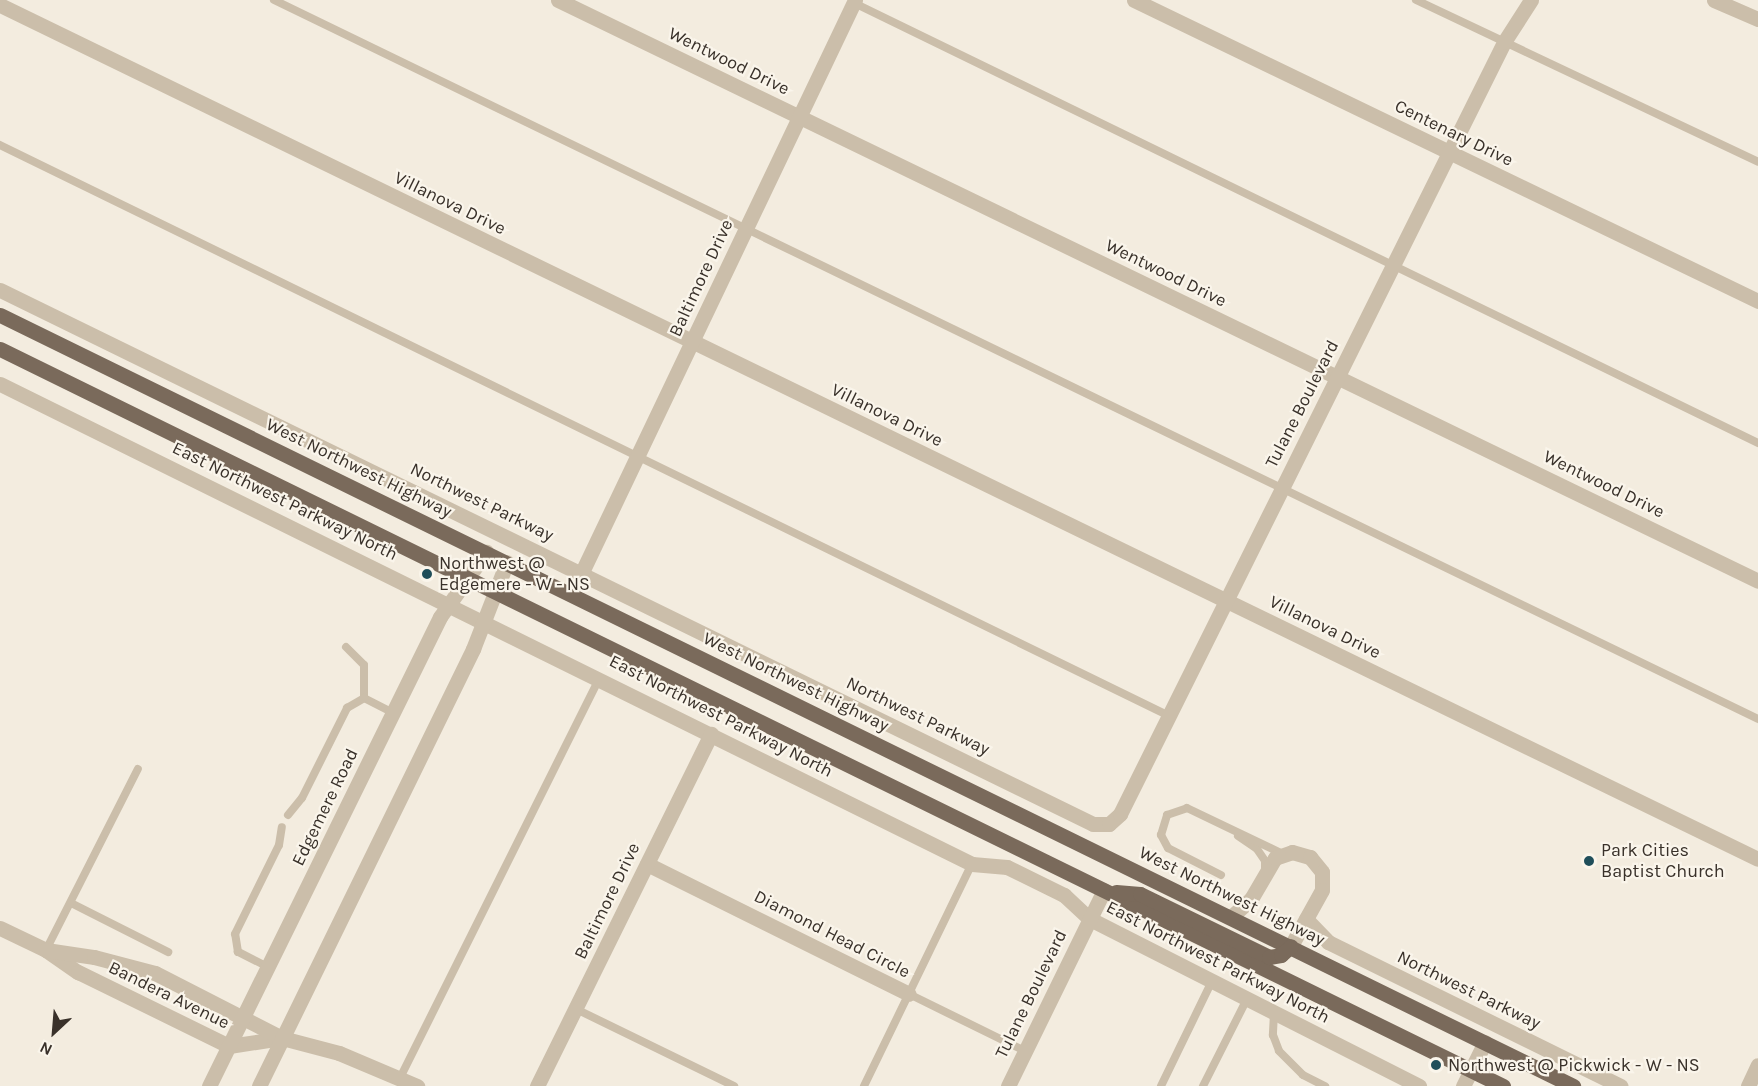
<!DOCTYPE html>
<style>
body{margin:0}
#map{position:relative;width:1758px;height:1086px;overflow:hidden;background:#f3ecdf;font-family:Karla,sans-serif}
div>[style]{position:absolute}
[style*='--x']{left:calc(var(--x)*1px);top:calc(var(--y)*1px);width:calc(var(--w)*1px);rotate:calc(var(--a)*1deg)}
.service>*{height:8px;margin:-4px;padding:0 4px;transform-origin:4px;border-radius:4px;background:#cbbeaa}
.minor>*{height:15px;margin:-7.5px;padding:0 7.5px;transform-origin:7.5px;border-radius:7.5px;background:#cbbeaa}
.tertiary>*{height:15px;margin:-7.5px;padding:0 7.5px;transform-origin:7.5px;border-radius:7.5px;background:#cbbeaa}
.primary>*{height:15px;margin:-7.5px;padding:0 7.5px;transform-origin:7.5px;border-radius:7.5px;background:#7a6a5b}
.dots>*{width:16px;height:16px;translate:-50% -50%;box-sizing:border-box;border:3px solid #faf5eb;border-radius:50%}
span{translate:-50% -50%;white-space:nowrap;text-align:center;line-height:1.15;-webkit-text-stroke:4.5px #faf5eb;paint-order:stroke}
.street-label{font-size:18px;color:#39312a}
.poi-label{font-size:18px;color:#39312a}
.left{translate:0 -50%;text-align:left}
.north{position:absolute;left:24px;top:1002px;width:60px;height:60px;-webkit-text-stroke:4px #faf5eb;paint-order:stroke;rotate:206deg;font-size:16px;font-weight:700;line-height:24px;text-align:center;color:#39312a}
.north::after{content:'';display:block;margin:auto;width:21px;height:27px;background:#39312a;clip-path:polygon(50% 0,100% 100%,50% 72%,0 100%)}
</style>
<div id="map">
<div class="service">
<div style="--x:274;--y:0;--w:1649;--a:25.85"></div>
<div style="--x:1416;--y:0;--w:378;--a:25.3"></div>
<div style="--x:852;--y:2;--w:1008;--a:25.95"></div>
<div style="--x:0;--y:145;--w:1301;--a:26.03"></div>
<div style="--x:346;--y:647;--w:25;--a:45"></div>
<div style="--x:364;--y:665;--w:33;--a:90"></div>
<div style="--x:364;--y:698;--w:33;--a:27"></div>
<div style="--x:288;--y:815;--w:22;--a:-51"></div>
<div style="--x:302;--y:798;--w:101;--a:-63.4"></div>
<div style="--x:347;--y:708;--w:20;--a:-30"></div>
<div style="--x:1238;--y:836;--w:23;--a:34"></div>
<div style="--x:1257;--y:849;--w:14;--a:56"></div>
<div style="--x:1265;--y:861;--w:10;--a:90"></div>
<div style="--x:1221;--y:875;--w:59;--a:-153"></div>
<div style="--x:1168;--y:848;--w:15;--a:-118"></div>
<div style="--x:1161;--y:835;--w:21;--a:-73"></div>
<div style="--x:1167;--y:815;--w:21;--a:-19"></div>
<div style="--x:1187;--y:808;--w:106;--a:25.6"></div>
<div style="--x:71;--y:903;--w:109;--a:26.8"></div>
<div style="--x:46;--y:950;--w:203;--a:-63.1"></div>
<div style="--x:268;--y:967;--w:34;--a:-153"></div>
<div style="--x:238;--y:952;--w:18;--a:-99"></div>
<div style="--x:235;--y:934;--w:99;--a:-63.7"></div>
<div style="--x:279;--y:845;--w:18;--a:-81"></div>
<div style="--x:909;--y:994;--w:129;--a:26.2"></div>
<div style="--x:576;--y:1009;--w:176;--a:26"></div>
<div style="--x:1274;--y:1013;--w:22;--a:93"></div>
<div style="--x:1273;--y:1035;--w:17;--a:69"></div>
<div style="--x:1279;--y:1051;--w:34;--a:45"></div>
<div style="--x:1303;--y:1075;--w:25;--a:27"></div>
<div style="--x:400;--y:1078;--w:447;--a:-63.5"></div>
<div style="--x:864;--y:1086;--w:247;--a:-64.1"></div>
<div style="--x:1161;--y:1086;--w:117;--a:-64.1"></div>
<div style="--x:1203;--y:1086;--w:97;--a:-63.2"></div>
</div>
<div class="minor">
<div style="--x:558;--y:0;--w:1333;--a:25.83"></div>
<div style="--x:1134;--y:0;--w:693;--a:25.75"></div>
<div style="--x:1714;--y:0;--w:48;--a:23.4"></div>
<div style="--x:0;--y:5;--w:1954;--a:25.91"></div>
<div style="--x:0;--y:290;--w:1216;--a:26.04"></div>
<div style="--x:1093;--y:824;--w:16;--a:0"></div>
<div style="--x:1109;--y:824;--w:15;--a:-42"></div>
<div style="--x:1120;--y:814;--w:862;--a:-63.55"></div>
<div style="--x:1504;--y:42;--w:50;--a:-57.3"></div>
<div style="--x:0;--y:384;--w:1084;--a:26.28"></div>
<div style="--x:972;--y:864;--w:35;--a:5"></div>
<div style="--x:1007;--y:867;--w:64;--a:26.2"></div>
<div style="--x:1064;--y:895;--w:35;--a:43"></div>
<div style="--x:1090;--y:919;--w:369;--a:26.9"></div>
<div style="--x:582;--y:572;--w:634;--a:-64.49"></div>
<div style="--x:647;--y:864;--w:292;--a:26.4"></div>
<div style="--x:1231;--y:917;--w:27;--a:-42"></div>
<div style="--x:1251;--y:899;--w:48;--a:-59.7"></div>
<div style="--x:1275;--y:858;--w:18;--a:-19"></div>
<div style="--x:1292;--y:852;--w:19;--a:16"></div>
<div style="--x:1310;--y:857;--w:19;--a:51"></div>
<div style="--x:1322;--y:872;--w:18;--a:90"></div>
<div style="--x:1322;--y:890;--w:64;--a:119"></div>
<div style="--x:1306;--y:919;--w:32;--a:46"></div>
<div style="--x:1328;--y:942;--w:326;--a:26.2"></div>
<div style="--x:0;--y:928;--w:51;--a:25.6"></div>
<div style="--x:46;--y:950;--w:39;--a:35"></div>
<div style="--x:78;--y:972;--w:168;--a:26.1"></div>
<div style="--x:229;--y:1046;--w:54;--a:-8.6"></div>
<div style="--x:46;--y:950;--w:49;--a:8.3"></div>
<div style="--x:94;--y:957;--w:63;--a:14.7"></div>
<div style="--x:155;--y:973;--w:143;--a:27.1"></div>
<div style="--x:282;--y:1038;--w:59;--a:14.7"></div>
<div style="--x:339;--y:1053;--w:85;--a:22.9"></div>
<div style="--x:537;--y:1086;--w:393;--a:-63.7"></div>
<div style="--x:1008;--y:1086;--w:218;--a:-63.9"></div>
<div style="--x:1463;--y:1086;--w:49;--a:-63.4"></div>
<div style="--x:1748;--y:1086;--w:23;--a:-65"></div>
</div>
<div class="tertiary">
<div style="--x:209;--y:1086;--w:523;--a:-63.78"></div>
<div style="--x:440;--y:617;--w:80;--a:-54.7"></div>
<div style="--x:259;--y:1086;--w:487;--a:-63.9"></div>
<div style="--x:473;--y:649;--w:93;--a:-68.7"></div>
</div>
<div class="primary">
<div style="--x:0;--y:315;--w:1752;--a:26.11"></div>
<div style="--x:0;--y:349;--w:1674;--a:26.12"></div>
<div style="--x:1116;--y:892;--w:24;--a:5"></div>
<div style="--x:1140;--y:894;--w:144;--a:26"></div>
<div style="--x:1269;--y:957;--w:12;--a:-9"></div>
<div style="--x:1281;--y:955;--w:13;--a:-42"></div>
</div>
<div class="dots">
<div style="left:427px;top:574px;background:#1f4e5a"></div>
<div style="left:1589px;top:861px;background:#1f4e5a"></div>
<div style="left:1436px;top:1065px;background:#1f4e5a"></div>
</div>
<div class="street-label">
<span style="left:729px;top:61px;rotate:26deg">Wentwood Drive</span>
<span style="left:1454px;top:133px;rotate:26deg">Centenary Drive</span>
<span style="left:450px;top:203px;rotate:26deg">Villanova Drive</span>
<span style="left:1166px;top:273px;rotate:26deg">Wentwood Drive</span>
<span style="left:701px;top:278px;rotate:-65deg">Baltimore Drive</span>
<span style="left:1302px;top:404px;rotate:-63deg">Tulane Boulevard</span>
<span style="left:887px;top:415px;rotate:26deg">Villanova Drive</span>
<span style="left:359px;top:468px;rotate:26deg">West Northwest Highway</span>
<span style="left:1604px;top:484px;rotate:26deg">Wentwood Drive</span>
<span style="left:285px;top:501px;rotate:26deg">East Northwest Parkway North</span>
<span style="left:482px;top:502px;rotate:26deg">Northwest Parkway</span>
<span style="left:1325px;top:627px;rotate:26deg">Villanova Drive</span>
<span style="left:796px;top:682px;rotate:26deg">West Northwest Highway</span>
<span style="left:721px;top:716px;rotate:27deg">East Northwest Parkway North</span>
<span style="left:918px;top:716px;rotate:26deg">Northwest Parkway</span>
<span style="left:325px;top:807px;rotate:-64deg">Edgemere Road</span>
<span style="left:1232px;top:896px;rotate:26deg">West Northwest Highway</span>
<span style="left:607px;top:901px;rotate:-64deg">Baltimore Drive</span>
<span style="left:832px;top:934px;rotate:27deg">Diamond Head Circle</span>
<span style="left:1218px;top:962px;rotate:27deg">East Northwest Parkway North</span>
<span style="left:1469px;top:990px;rotate:26deg">Northwest Parkway</span>
<span style="left:1031px;top:994px;rotate:-64deg">Tulane Boulevard</span>
<span style="left:169px;top:995px;rotate:26deg">Bandera Avenue</span>
</div>
<div class="poi-label">
<span class="left" style="left:439px;top:574px">Northwest @<br>Edgemere - W - NS</span>
<span class="left" style="left:1601px;top:861px">Park Cities<br>Baptist Church</span>
<span class="left" style="left:1448px;top:1065px">Northwest @ Pickwick - W - NS</span>
</div>
<div class="north">N</div>
</div>
